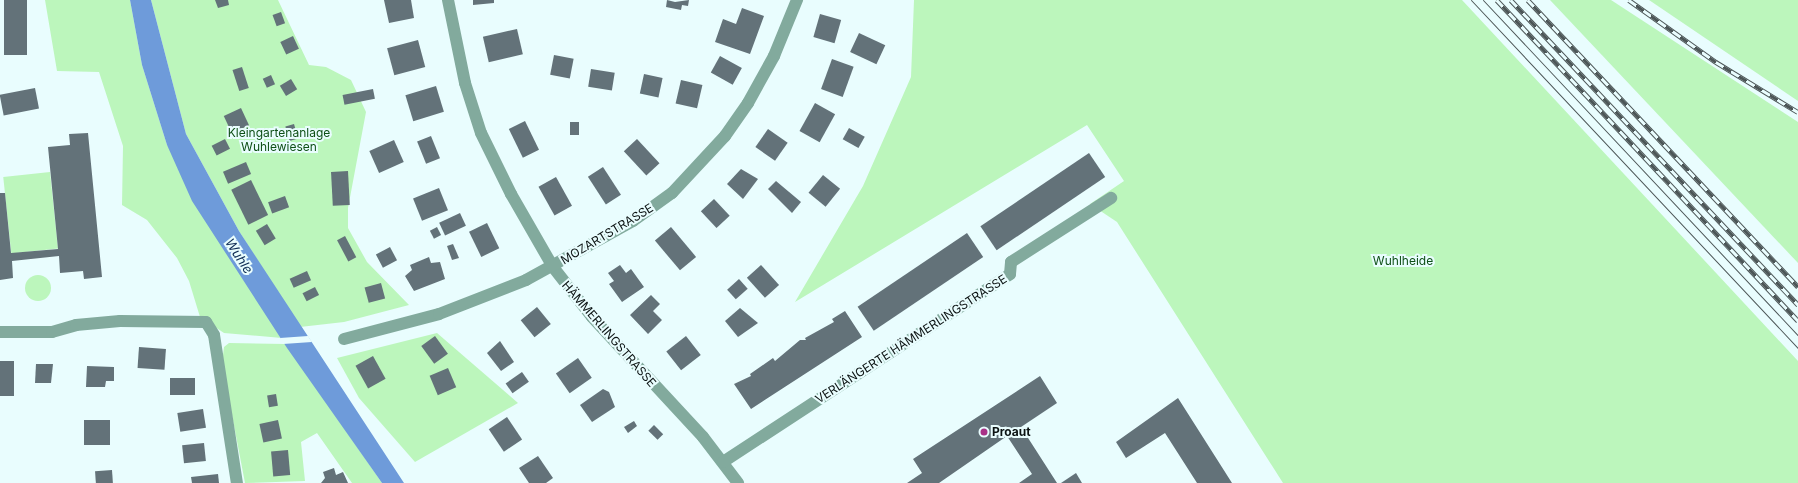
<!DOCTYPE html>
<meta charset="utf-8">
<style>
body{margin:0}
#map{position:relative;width:1798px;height:483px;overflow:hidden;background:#e9fdfe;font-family:Inter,sans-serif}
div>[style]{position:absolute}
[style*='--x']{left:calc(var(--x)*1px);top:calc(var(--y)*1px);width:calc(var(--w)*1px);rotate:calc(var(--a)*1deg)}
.green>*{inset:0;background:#bcf6bc;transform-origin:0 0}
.round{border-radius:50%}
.water>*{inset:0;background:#6e9bda}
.pier>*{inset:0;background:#e9fdfe}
.building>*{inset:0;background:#637279;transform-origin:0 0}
.minor>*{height:12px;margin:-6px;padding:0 6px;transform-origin:6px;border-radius:6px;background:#82aa9d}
.tram>*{height:1px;margin:-0.5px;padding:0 0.5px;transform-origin:0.5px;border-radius:0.5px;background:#4c5657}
.rail>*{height:4.5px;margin-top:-2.25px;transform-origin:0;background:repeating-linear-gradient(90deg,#e9fdfe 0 9px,#4c5657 0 18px);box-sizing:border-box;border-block:1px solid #4c5657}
.dots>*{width:11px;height:11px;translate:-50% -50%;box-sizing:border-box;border:2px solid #e9fdfe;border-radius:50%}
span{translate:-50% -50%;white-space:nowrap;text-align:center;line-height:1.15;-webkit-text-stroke:4px #e9fdfe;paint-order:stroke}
.park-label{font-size:12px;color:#0f5017}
.street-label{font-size:12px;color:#0b1212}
.poi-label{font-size:12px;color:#0b1212;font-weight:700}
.left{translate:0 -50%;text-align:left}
.water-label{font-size:13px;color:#0c2a53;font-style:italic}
</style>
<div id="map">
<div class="green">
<div style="clip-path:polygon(45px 0,130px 0,142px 65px,167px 145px,282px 338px,224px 333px,200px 317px,189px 281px,177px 258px,147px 220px,122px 205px,123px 146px,99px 72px,57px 71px)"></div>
<div style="clip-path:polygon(151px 0,278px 0,309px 65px,326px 67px,351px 80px,366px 112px,348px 208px,348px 228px,367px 262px,409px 305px,344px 322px,300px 327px,239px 231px,186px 134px)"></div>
<div style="clip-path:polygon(914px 0,1462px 0,1798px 361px,1798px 483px,1283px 483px,1117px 222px,1090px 204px,1124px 181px,1087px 125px,795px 302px,863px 186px,911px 77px)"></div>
<div style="clip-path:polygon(1550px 0,1611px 0,1798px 122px,1798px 263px)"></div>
<div style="clip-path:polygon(1649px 0,1798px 0,1798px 101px)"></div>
<div style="left:50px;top:172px;width:77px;height:47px;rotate:84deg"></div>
<div class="round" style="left:25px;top:275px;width:26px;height:26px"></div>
<div style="clip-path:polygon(437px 333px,518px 403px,415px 462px,359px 398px,337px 358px)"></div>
<div style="clip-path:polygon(229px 343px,286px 344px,382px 483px,352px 483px,317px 433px,301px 442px,305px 481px,245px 483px,222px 363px,224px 347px)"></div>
</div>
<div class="water">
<div style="clip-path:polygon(130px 0,151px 0,186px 134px,239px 231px,404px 483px,382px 483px,287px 348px,192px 201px,167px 145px,142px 65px)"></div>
</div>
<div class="pier">
<div style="clip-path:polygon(308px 336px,312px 342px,283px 344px,280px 338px)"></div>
</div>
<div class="building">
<div style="left:4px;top:0;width:23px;height:55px"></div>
<div style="clip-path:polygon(215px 0,228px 0,229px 5px,218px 8px)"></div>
<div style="clip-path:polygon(384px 0,411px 0,414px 18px,389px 23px)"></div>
<div style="clip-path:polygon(473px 0,494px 0,494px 3px,473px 5px)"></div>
<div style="clip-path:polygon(667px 0,675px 2px,689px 0,688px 6px,682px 5px,681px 10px,666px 7px)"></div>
<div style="clip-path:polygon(742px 8px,764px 16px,750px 54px,715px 42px,723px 19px,736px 24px)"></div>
<div style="left:281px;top:12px;width:12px;height:9px;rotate:70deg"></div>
<div style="left:820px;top:14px;width:22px;height:24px;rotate:16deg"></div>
<div style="left:517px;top:29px;width:26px;height:35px;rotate:77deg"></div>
<div style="left:859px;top:33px;width:29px;height:21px;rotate:25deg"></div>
<div style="left:293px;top:36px;width:14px;height:14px;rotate:65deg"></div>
<div style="left:418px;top:40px;width:28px;height:32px;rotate:75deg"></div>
<div style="left:554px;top:55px;width:20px;height:20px;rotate:11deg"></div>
<div style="left:720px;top:56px;width:25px;height:19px;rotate:29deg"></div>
<div style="left:832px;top:59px;width:23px;height:32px;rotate:20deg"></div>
<div style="left:242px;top:67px;width:22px;height:10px;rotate:72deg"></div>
<div style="left:591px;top:69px;width:24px;height:18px;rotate:9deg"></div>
<div style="left:644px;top:74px;width:19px;height:20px;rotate:12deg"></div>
<div style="left:271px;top:75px;width:10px;height:9px;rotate:66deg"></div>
<div style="left:291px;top:79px;width:12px;height:13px;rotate:59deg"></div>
<div style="left:681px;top:80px;width:22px;height:24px;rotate:13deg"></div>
<div style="left:436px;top:86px;width:27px;height:32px;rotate:73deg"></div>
<div style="left:35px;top:88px;width:21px;height:36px;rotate:79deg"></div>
<div style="left:373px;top:89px;width:10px;height:31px;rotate:79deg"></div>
<div style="left:815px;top:103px;width:23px;height:32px;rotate:29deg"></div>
<div style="left:241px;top:108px;width:19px;height:19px;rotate:65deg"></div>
<div style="left:525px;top:121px;width:32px;height:18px;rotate:64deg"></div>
<div style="left:570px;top:122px;width:9px;height:13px"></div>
<div style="left:294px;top:124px;width:15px;height:9px;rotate:74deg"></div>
<div style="left:849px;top:128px;width:18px;height:13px;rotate:29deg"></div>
<div style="left:768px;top:129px;width:24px;height:22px;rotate:35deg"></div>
<div style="clip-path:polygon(88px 133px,102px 277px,84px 279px,83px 271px,60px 273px,59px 256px,12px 261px,13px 278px,0 280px,0 193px,5px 193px,11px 253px,58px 249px,48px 147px,70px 145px,69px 134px)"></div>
<div style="left:431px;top:136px;width:24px;height:15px;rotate:68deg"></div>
<div style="left:225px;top:139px;width:11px;height:15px;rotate:63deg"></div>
<div style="left:637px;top:139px;width:33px;height:18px;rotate:47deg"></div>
<div style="left:394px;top:140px;width:24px;height:27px;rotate:66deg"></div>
<div style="left:1089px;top:153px;width:29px;height:131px;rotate:56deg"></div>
<div style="left:246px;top:162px;width:13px;height:25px;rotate:67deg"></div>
<div style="left:603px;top:167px;width:33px;height:18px;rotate:57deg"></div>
<div style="clip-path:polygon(741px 169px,758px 179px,743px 199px,727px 184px)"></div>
<div style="left:348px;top:171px;width:34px;height:17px;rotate:87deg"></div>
<div style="left:823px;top:175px;width:22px;height:23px;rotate:39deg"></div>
<div style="left:556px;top:177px;width:33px;height:20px;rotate:61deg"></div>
<div style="left:251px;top:180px;width:39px;height:22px;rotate:64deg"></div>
<div style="clip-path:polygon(776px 181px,801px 202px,792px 213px,768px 189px)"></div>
<div style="left:439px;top:188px;width:24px;height:28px;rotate:68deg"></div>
<div style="left:285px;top:196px;width:12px;height:18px;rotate:70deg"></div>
<div style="left:714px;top:199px;width:23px;height:18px;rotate:47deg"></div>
<div style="left:460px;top:213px;width:14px;height:23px;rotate:65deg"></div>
<div style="left:487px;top:223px;width:28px;height:20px;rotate:64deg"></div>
<div style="left:267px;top:224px;width:17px;height:13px;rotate:59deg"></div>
<div style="left:437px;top:227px;width:9px;height:8px;rotate:63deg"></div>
<div style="left:671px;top:227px;width:39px;height:21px;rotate:50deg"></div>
<div style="left:967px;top:233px;width:29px;height:132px;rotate:56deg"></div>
<div style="left:345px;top:236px;width:24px;height:9px;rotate:62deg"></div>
<div style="clip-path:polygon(453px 244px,459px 258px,452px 260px,447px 246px)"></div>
<div style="left:390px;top:247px;width:15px;height:16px;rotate:62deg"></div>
<div style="clip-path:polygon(429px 257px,431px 263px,440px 262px,445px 279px,414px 291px,405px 276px,412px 270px,410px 265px)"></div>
<div style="clip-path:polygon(620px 265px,626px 273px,631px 269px,644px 287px,622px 302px,609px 284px,614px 281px,608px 273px)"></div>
<div style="left:761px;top:265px;width:27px;height:19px;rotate:48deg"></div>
<div style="left:307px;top:271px;width:10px;height:19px;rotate:66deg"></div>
<div style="left:739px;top:279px;width:13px;height:16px;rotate:48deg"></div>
<div style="left:381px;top:283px;width:16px;height:17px;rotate:75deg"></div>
<div style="left:315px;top:287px;width:9px;height:14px;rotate:63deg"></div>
<div style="clip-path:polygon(651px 295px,660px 304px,653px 311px,662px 320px,648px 334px,630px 315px)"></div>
<div style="left:537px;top:307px;width:22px;height:21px;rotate:51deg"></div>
<div style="clip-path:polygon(740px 308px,758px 323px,738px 337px,725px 321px)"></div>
<div style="clip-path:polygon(845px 311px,862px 337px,751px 409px,734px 384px,751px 376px,750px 374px,773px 358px,775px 361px,800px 340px,806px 340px,805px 338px,834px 322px,832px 319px)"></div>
<div style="left:435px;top:336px;width:22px;height:17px;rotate:54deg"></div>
<div style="left:686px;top:336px;width:24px;height:25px;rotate:52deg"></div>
<div style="clip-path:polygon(500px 341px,514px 362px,501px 371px,487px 353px)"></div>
<div style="left:139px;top:347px;width:27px;height:21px;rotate:4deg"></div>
<div style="left:373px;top:356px;width:26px;height:20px;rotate:61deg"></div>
<div style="left:578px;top:358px;width:24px;height:27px;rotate:55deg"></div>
<div style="left:0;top:361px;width:14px;height:35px"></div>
<div style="clip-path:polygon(36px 364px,53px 364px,51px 383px,35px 383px)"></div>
<div style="clip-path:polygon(87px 366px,114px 367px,114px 381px,106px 381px,105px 387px,86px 387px)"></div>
<div style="left:448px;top:368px;width:21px;height:20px;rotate:67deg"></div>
<div style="left:522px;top:372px;width:12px;height:20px;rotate:55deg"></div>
<div style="clip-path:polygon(1040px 376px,1057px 403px,1021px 427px,1057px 483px,1019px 483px,1032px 474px,1007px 436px,939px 483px,907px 483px,922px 473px,913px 459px)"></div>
<div style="left:195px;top:378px;width:17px;height:25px;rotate:90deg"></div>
<div style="clip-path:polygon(603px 389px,609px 392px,615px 407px,592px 422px,580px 405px)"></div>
<div style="left:276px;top:394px;width:12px;height:9px;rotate:81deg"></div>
<div style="clip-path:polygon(1178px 398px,1232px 483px,1197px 483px,1165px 433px,1126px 458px,1116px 442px)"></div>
<div style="left:203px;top:409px;width:19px;height:26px;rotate:81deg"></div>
<div style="left:507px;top:417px;width:27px;height:22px;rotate:56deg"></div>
<div style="left:84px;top:420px;width:26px;height:25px"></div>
<div style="left:278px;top:420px;width:19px;height:19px;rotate:78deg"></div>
<div style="clip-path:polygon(634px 421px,637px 426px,628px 433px,624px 427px)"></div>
<div style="left:654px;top:425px;width:13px;height:8px;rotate:45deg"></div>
<div style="left:204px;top:443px;width:18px;height:22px;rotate:84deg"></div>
<div style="left:288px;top:450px;width:25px;height:17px;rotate:85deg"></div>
<div style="clip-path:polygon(538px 456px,553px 478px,546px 483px,529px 483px,519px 468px)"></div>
<div style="clip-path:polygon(334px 468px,336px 475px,343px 472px,348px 483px,321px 483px,325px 478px,323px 472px)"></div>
<div style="left:112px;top:470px;width:13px;height:17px;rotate:86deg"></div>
<div style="clip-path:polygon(1076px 473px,1082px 483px,1061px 483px)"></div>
<div style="clip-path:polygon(218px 474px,219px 483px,192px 483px,191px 477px)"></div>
</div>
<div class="minor">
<div style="--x:448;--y:0;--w:85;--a:78.4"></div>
<div style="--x:465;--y:83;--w:52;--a:72.3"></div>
<div style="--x:481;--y:133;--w:68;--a:63.8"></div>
<div style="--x:511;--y:194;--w:84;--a:60.1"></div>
<div style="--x:553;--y:267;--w:63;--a:52"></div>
<div style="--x:592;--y:317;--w:163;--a:47.2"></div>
<div style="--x:703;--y:437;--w:58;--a:52.7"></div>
<div style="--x:0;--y:332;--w:52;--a:0"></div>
<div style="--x:52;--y:332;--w:25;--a:-16"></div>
<div style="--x:76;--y:325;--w:44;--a:-5.2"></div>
<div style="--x:120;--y:321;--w:86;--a:0.7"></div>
<div style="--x:206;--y:322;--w:15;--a:58"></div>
<div style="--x:214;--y:335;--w:150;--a:81.2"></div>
<div style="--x:344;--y:339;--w:98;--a:-14.7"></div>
<div style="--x:439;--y:314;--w:93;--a:-21.3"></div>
<div style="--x:526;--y:280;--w:122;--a:-28.9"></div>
<div style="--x:633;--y:221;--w:48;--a:-35.7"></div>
<div style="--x:672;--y:193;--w:78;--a:-47.1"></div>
<div style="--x:725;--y:136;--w:40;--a:-55.1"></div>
<div style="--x:748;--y:103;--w:54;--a:-61"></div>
<div style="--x:774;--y:56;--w:61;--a:-67.7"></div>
<div style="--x:723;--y:462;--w:343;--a:-33.2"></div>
<div style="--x:1010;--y:274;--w:12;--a:-85"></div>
<div style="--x:1011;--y:262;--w:119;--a:-32.6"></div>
</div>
<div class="tram">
<div style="--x:1471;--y:0;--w:478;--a:46.8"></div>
<div style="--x:1483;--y:0;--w:461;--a:46.8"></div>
</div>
<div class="rail">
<div style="--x:1497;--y:0;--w:440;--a:46.8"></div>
<div style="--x:1511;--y:0;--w:419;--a:46.7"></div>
<div style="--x:1528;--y:0;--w:394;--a:46.7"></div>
<div style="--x:1629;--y:0;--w:107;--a:35.5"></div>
<div style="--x:1716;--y:62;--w:96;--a:31.4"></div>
</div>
<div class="dots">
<div style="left:984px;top:432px;background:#a93187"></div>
</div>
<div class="park-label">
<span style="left:279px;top:140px">Kleingartenanlage<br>Wuhlewiesen</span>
<span style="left:1403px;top:261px">Wuhlheide</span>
</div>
<div class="street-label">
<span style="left:607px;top:234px;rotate:-31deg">MOZARTSTRASSE</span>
<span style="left:609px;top:334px;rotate:49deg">HÄMMERLINGSTRASSE</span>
<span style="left:911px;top:339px;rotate:-33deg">VERLÄNGERTE HÄMMERLINGSTRASSE</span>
</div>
<div class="poi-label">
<span class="left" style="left:992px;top:432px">Proaut</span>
</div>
<div class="water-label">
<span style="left:239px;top:256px;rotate:57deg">Wuhle</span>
</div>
</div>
